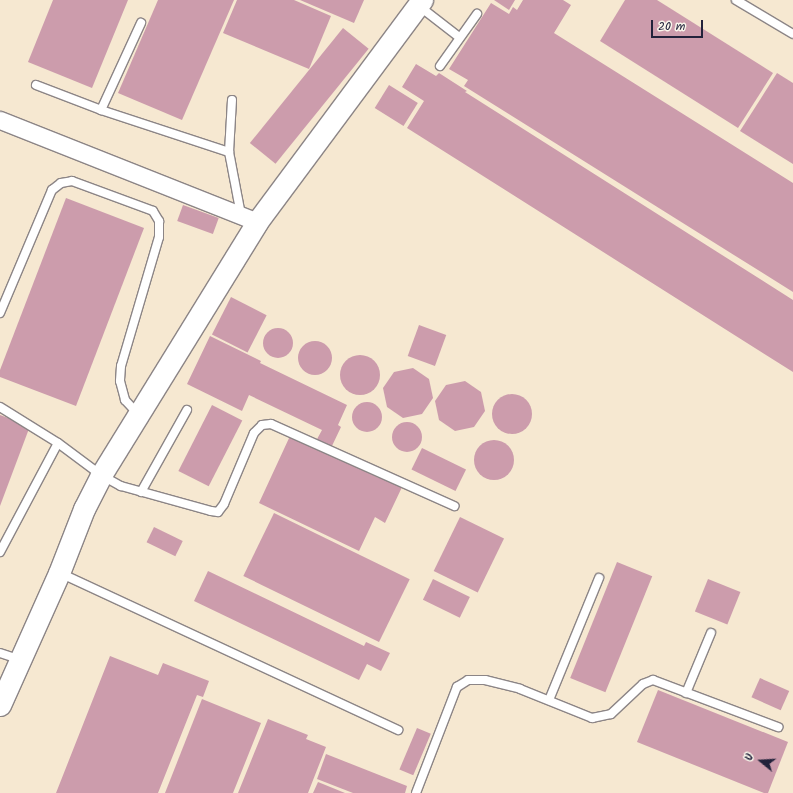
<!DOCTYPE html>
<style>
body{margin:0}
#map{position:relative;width:793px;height:793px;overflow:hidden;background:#f6e8d1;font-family:Kalam,sans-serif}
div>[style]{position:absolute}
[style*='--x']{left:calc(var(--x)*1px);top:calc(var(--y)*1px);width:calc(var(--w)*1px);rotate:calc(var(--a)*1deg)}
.building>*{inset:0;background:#cc9cac;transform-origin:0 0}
.round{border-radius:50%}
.roads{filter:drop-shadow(1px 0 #8c8586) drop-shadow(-1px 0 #8c8586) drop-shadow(0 1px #8c8586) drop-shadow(0 -1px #8c8586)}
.service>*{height:8px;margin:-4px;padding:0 4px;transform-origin:4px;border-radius:4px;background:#fff}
.minor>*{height:17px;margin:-8.5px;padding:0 8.5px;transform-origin:8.5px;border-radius:8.5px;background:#fff}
.tertiary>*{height:21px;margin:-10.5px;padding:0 10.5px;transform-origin:10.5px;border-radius:10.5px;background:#fff}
span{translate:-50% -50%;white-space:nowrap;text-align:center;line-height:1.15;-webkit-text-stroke:4px #fbf7ec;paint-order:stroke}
.north{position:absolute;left:741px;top:741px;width:40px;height:40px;-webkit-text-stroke:3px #fbf7ec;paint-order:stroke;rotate:288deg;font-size:11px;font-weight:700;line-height:16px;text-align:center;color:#22223b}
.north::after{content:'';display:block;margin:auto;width:14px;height:18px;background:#22223b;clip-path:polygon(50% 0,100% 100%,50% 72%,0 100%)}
.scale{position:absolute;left:651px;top:20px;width:52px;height:18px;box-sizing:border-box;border:2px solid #22223b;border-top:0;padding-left:5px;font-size:12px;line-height:14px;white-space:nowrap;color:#22223b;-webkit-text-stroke:3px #fbf7ec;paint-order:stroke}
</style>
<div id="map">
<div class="building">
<div style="clip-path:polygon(53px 0,128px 0,92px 88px,28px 62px)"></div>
<div style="clip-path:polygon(158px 0,234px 0,182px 120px,118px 93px)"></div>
<div style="clip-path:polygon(237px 0,294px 0,331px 16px,309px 69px,223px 33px)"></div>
<div style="clip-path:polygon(300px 0,364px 0,354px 23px)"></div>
<div style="clip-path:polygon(494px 0,515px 0,509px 10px)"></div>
<div style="clip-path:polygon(523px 0,563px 0,571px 5px,554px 33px,793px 183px,793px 292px,464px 86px,468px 80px,449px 69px,491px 3px,509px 14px,513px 7px,517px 10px)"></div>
<div style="clip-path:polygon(625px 0,657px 0,773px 73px,738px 128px,600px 41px)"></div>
<div style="left:343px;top:28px;width:33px;height:148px;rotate:39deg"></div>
<div style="clip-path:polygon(416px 64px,436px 76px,439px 73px,467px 91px,465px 92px,793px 300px,793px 372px,407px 128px,424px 101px,402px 87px)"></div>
<div style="clip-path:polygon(777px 73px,793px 83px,793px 164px,740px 131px)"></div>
<div style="left:389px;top:85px;width:34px;height:27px;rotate:32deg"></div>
<div style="clip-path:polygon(66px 198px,144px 228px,76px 406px,0 377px,0 370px)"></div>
<div style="left:183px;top:205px;width:38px;height:17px;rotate:20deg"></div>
<div style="left:231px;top:297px;width:40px;height:42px;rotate:27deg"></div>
<div style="left:419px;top:325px;width:29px;height:33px;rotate:20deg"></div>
<div class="round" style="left:263px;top:328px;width:30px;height:30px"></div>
<div style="clip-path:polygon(210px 336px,261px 361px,260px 363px,347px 405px,338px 425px,341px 427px,331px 448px,316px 441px,322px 430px,249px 395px,242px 411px,187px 384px)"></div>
<div class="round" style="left:298px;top:341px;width:34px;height:34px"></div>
<div class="round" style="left:340px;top:355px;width:40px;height:40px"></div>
<div style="clip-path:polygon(413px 368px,429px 379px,433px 398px,422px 414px,403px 418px,387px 407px,383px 388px,394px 372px)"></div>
<div style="clip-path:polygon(465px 381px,481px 392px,485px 411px,474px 427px,455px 431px,439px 420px,435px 401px,446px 385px)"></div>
<div class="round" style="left:492px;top:394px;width:40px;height:40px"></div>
<div class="round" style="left:352px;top:402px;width:30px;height:30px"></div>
<div style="left:212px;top:405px;width:34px;height:74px;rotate:27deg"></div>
<div style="clip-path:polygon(0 415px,30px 426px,0 506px)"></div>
<div class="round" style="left:392px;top:422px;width:30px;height:30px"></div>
<div style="clip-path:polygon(290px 436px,379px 478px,380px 475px,403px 485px,385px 523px,375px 517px,359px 551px,259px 503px)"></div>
<div class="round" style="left:474px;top:440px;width:40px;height:40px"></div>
<div style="left:422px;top:448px;width:49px;height:24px;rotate:26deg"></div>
<div style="left:274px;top:513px;width:151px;height:70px;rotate:26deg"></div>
<div style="left:460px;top:517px;width:49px;height:60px;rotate:26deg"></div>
<div style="left:154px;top:527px;width:32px;height:17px;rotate:26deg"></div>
<div style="left:617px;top:562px;width:38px;height:125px;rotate:22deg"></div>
<div style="clip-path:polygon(208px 571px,364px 646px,366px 642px,390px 653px,381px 671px,367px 664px,359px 680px,194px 601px)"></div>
<div style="left:433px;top:579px;width:41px;height:23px;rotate:26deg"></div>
<div style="left:708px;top:579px;width:35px;height:35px;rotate:22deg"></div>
<div style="clip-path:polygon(110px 656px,158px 675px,163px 663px,209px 681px,203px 697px,197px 695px,158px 793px,56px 793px)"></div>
<div style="left:760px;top:678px;width:32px;height:21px;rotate:24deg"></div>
<div style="clip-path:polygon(658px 690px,788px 742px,768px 793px,764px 793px,637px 742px)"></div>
<div style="clip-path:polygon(202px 699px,261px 723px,233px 793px,165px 793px)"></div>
<div style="clip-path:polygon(268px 719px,308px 735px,306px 739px,326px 747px,308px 793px,238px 793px)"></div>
<div style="left:417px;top:728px;width:15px;height:45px;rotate:23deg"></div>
<div style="clip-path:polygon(326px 754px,407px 786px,405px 793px,353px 793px,317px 779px)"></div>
<div style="clip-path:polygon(318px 782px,345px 793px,313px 793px)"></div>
</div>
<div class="roads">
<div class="service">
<div style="--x:736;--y:0;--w:66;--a:30.8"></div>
<div style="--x:419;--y:6;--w:51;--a:37.8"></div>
<div style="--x:440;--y:66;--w:64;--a:-54.6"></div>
<div style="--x:36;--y:85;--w:70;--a:21"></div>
<div style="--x:101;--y:110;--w:135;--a:18.2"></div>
<div style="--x:232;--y:100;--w:52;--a:93.3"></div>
<div style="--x:229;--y:152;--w:64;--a:79.2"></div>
<div style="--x:101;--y:110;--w:96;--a:-65.3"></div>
<div style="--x:0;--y:313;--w:134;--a:-67.1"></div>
<div style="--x:52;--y:190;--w:11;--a:-38"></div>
<div style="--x:61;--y:183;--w:11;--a:-10"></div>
<div style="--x:72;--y:181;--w:86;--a:20.3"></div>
<div style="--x:153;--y:211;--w:12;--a:59"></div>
<div style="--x:159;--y:221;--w:16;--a:90"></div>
<div style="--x:159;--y:237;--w:134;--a:106.4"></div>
<div style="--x:121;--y:366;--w:15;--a:94"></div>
<div style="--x:120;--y:381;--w:20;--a:75"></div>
<div style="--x:125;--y:400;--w:19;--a:47"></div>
<div style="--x:0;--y:407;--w:68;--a:31.8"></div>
<div style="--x:58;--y:443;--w:54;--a:36.7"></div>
<div style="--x:101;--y:475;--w:23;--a:29"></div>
<div style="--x:121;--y:486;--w:93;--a:15.5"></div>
<div style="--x:211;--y:511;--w:7;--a:8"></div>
<div style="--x:218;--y:512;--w:10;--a:-53"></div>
<div style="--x:224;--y:504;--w:77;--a:-67.1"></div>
<div style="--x:254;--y:433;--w:11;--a:-45"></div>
<div style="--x:262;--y:425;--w:9;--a:-6"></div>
<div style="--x:271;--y:424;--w:201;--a:24.1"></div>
<div style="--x:141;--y:492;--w:94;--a:-60.7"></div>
<div style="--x:0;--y:552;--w:123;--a:-62"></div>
<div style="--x:60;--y:573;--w:373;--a:24.9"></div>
<div style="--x:0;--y:653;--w:20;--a:18"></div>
<div style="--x:686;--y:693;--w:65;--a:-67.4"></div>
<div style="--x:549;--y:700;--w:132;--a:-67.7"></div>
<div style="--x:416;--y:793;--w:114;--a:-68.9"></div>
<div style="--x:457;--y:687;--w:13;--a:-32"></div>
<div style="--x:468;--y:680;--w:17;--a:0"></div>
<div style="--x:485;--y:680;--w:36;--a:14"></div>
<div style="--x:520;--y:689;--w:78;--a:21.9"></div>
<div style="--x:592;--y:718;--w:19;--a:-12"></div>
<div style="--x:611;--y:714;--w:44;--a:-43.2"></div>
<div style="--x:643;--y:684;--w:11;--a:-22"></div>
<div style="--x:653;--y:680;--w:134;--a:20.6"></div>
</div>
<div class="minor">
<div style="--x:0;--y:120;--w:277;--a:21.6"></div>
</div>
<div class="tertiary">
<div style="--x:0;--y:705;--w:145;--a:-65.9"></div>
<div style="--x:59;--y:573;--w:69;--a:-68.7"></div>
<div style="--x:84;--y:509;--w:38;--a:-63"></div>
<div style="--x:101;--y:475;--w:297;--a:-58.3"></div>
<div style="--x:257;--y:222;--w:277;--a:-53.4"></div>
</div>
</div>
<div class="north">U</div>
<div class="scale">20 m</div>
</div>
